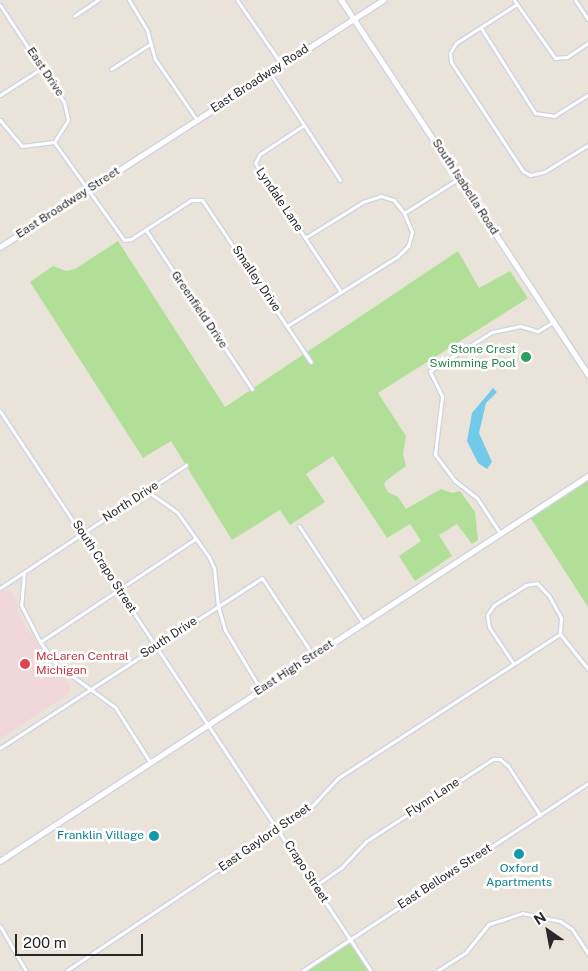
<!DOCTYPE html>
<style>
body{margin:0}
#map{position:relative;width:588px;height:971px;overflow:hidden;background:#eae3da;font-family:"Public Sans",sans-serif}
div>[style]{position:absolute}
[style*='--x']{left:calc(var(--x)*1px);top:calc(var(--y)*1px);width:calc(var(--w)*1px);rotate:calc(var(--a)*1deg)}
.medical>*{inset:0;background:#f1d7d9}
.green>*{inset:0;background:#b1df98}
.water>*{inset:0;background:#71cae8}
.roads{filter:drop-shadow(1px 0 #cfd3e0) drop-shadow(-1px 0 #cfd3e0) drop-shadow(0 1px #cfd3e0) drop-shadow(0 -1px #cfd3e0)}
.minor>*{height:3px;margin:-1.5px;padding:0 1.5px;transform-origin:1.5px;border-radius:1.5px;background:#fff}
.tertiary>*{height:4.5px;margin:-2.25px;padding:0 2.25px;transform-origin:2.25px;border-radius:2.25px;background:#fff}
.secondary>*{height:5px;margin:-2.5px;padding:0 2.5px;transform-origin:2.5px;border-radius:2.5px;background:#fff}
.dots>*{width:14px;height:14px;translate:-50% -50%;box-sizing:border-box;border:2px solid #fff;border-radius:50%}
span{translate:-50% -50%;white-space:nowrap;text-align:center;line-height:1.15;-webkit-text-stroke:5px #fff;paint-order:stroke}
.street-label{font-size:12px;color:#282828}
.leisure-label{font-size:12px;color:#27864d}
.right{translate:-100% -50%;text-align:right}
.health-label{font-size:12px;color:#be3a42}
.left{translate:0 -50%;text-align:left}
.culture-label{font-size:12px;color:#0d838f}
.north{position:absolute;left:523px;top:906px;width:50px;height:50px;-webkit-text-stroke:4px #fff;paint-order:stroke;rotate:327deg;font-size:14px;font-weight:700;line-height:20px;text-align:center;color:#282828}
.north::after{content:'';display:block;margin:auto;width:18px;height:22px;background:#282828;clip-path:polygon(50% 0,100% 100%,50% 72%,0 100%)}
.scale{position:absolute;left:15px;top:934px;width:128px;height:22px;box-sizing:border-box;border:2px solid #282828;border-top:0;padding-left:6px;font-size:15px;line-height:18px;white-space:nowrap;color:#282828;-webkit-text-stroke:4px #fff;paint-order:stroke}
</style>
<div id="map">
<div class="medical">
<div style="clip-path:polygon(0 586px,5px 593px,9px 590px,13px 593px,22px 620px,54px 669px,69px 683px,70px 689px,68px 694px,0 739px)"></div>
</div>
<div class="green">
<div style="clip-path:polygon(118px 241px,225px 407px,458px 251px,479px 288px,510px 271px,528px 298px,378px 393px,406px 436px,403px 454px,406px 466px,387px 480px,384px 484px,388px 492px,398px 497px,406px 509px,441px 489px,452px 493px,460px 491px,475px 512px,478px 540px,472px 544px,457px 524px,439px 535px,452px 556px,415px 581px,399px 556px,421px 541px,410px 524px,387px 538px,333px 456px,306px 474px,325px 502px,290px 525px,280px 510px,232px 540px,171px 441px,143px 458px,30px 282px,53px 266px,66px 271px,75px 269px)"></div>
<div style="clip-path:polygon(588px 480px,588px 607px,530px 517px)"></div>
<div style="clip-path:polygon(350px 939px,371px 971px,302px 971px)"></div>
</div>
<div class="water">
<div style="clip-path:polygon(493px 388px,497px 392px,486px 403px,479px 433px,492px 462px,487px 469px,478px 463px,467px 441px,472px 413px)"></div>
</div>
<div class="roads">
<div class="minor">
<div style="--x:129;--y:0;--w:35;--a:59"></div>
<div style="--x:147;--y:30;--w:30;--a:75"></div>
<div style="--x:155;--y:59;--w:74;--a:55.5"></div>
<div style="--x:237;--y:0;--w:79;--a:55.3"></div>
<div style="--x:514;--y:0;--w:71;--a:54.7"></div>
<div style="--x:555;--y:58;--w:12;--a:-5"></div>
<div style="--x:567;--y:57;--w:25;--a:-34"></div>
<div style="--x:575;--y:0;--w:23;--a:56"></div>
<div style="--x:517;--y:4;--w:72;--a:147.4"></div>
<div style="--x:456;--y:43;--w:12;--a:121"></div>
<div style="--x:450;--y:53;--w:9;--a:84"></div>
<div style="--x:451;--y:62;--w:131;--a:56.6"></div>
<div style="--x:523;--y:171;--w:8;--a:30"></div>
<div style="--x:530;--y:175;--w:14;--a:-12"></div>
<div style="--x:544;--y:172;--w:52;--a:-31.5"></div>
<div style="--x:0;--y:5;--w:116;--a:56.6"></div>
<div style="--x:64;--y:102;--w:18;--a:77"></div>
<div style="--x:68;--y:120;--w:26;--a:122"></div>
<div style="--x:74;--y:16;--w:29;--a:-34"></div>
<div style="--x:481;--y:28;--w:101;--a:57.6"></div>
<div style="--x:535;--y:113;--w:19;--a:9"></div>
<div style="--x:554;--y:116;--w:40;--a:-32"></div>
<div style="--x:111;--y:69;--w:46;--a:-32.7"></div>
<div style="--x:270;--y:73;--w:128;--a:56.8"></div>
<div style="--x:0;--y:95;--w:50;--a:-32.7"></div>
<div style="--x:0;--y:120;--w:34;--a:50"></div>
<div style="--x:22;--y:146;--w:32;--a:-7"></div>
<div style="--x:304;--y:125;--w:53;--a:146.6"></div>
<div style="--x:260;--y:154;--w:10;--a:119"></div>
<div style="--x:255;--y:163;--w:155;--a:56.3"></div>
<div style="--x:54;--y:142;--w:120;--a:54.5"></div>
<div style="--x:124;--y:240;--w:7;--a:-8"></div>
<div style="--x:131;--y:239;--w:72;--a:-33"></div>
<div style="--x:191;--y:200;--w:11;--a:0"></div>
<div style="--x:202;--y:200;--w:195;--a:56.1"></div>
<div style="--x:404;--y:213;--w:64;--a:-32.2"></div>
<div style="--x:146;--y:230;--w:191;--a:56.3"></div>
<div style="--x:287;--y:326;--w:131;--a:-32.2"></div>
<div style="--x:398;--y:256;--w:14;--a:-45"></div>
<div style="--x:408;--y:246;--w:15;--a:-74"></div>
<div style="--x:412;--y:232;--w:21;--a:-113"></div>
<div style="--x:404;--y:213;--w:16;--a:-128"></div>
<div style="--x:394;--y:200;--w:14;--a:-163"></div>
<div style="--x:381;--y:196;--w:19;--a:162"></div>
<div style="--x:363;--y:202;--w:68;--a:148.2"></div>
<div style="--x:0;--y:411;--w:672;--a:56.48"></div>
<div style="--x:147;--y:491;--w:37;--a:35"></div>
<div style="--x:177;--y:512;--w:55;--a:54.6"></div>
<div style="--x:209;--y:557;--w:12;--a:66"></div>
<div style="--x:214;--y:568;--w:38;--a:84"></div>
<div style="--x:218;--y:606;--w:25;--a:74"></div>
<div style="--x:225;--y:630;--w:70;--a:59"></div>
<div style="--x:299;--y:526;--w:116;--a:56.6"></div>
<div style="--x:500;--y:533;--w:42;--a:-123.3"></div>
<div style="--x:477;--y:498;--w:28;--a:-142"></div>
<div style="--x:455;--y:481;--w:34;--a:-127"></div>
<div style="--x:435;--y:454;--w:58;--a:-83.1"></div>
<div style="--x:442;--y:396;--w:28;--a:-116"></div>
<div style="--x:430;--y:371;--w:73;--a:-32.2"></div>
<div style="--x:492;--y:332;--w:29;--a:-12"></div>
<div style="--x:520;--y:326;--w:19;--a:16"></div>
<div style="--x:538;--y:331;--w:17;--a:-31"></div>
<div style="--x:24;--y:573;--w:32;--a:95"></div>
<div style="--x:21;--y:605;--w:42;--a:62.8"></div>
<div style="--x:40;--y:642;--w:29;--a:54"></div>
<div style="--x:57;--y:665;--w:72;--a:35.9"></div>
<div style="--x:115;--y:707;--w:65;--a:57.5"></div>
<div style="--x:0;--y:588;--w:223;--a:-33.5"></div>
<div style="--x:560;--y:634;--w:45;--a:51.3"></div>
<div style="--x:40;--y:642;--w:186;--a:-33.6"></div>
<div style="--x:513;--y:663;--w:43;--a:-123.7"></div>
<div style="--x:489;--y:627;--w:12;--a:-99"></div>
<div style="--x:487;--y:615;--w:12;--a:-55"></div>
<div style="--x:494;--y:605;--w:38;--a:-32"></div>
<div style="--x:526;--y:585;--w:11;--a:-10"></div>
<div style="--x:537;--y:583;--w:18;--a:47"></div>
<div style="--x:549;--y:596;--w:25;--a:61"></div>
<div style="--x:561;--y:618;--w:16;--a:94"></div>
<div style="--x:0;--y:748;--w:312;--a:-33"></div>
<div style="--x:262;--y:578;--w:92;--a:56.5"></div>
<div style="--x:315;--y:886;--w:32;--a:-35"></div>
<div style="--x:341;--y:868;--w:35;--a:-47"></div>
<div style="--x:365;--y:842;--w:153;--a:-33"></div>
<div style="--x:493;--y:759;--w:7;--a:0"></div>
<div style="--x:500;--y:759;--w:11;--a:41"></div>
<div style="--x:508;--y:766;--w:59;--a:56.9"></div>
<div style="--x:0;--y:926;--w:52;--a:60"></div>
<div style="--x:66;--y:971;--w:275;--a:-33.7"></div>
<div style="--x:295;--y:818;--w:19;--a:-35"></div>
<div style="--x:311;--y:807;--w:40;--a:-47"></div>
<div style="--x:338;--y:778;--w:265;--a:-33"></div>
<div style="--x:302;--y:971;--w:342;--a:-33.3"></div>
<div style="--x:437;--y:971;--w:35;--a:-33"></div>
<div style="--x:466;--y:952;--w:36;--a:-51"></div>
<div style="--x:489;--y:924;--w:35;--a:-18"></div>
<div style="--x:522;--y:913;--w:39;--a:12"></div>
<div style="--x:560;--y:921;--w:14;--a:34"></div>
<div style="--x:572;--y:929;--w:30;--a:57"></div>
</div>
<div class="tertiary">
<div style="--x:0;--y:247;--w:456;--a:-32.8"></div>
<div style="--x:0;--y:861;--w:703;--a:-33.22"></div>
</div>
<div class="secondary">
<div style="--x:341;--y:0;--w:449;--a:56.6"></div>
</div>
</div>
<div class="dots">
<div style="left:526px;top:357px;background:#2e9e5b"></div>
<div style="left:25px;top:664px;background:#e0444e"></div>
<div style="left:154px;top:836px;background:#0f9aa8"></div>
<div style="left:519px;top:854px;background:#0f9aa8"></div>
</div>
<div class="street-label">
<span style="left:45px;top:72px;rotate:56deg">East Drive</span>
<span style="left:260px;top:79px;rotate:-33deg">East Broadway Road</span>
<span style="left:465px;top:187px;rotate:57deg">South Isabella Road</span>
<span style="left:279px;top:200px;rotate:56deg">Lyndale Lane</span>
<span style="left:68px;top:203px;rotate:-33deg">East Broadway Street</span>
<span style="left:256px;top:279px;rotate:56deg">Smalley Drive</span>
<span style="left:199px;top:310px;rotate:56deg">Greenfield Drive</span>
<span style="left:131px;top:502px;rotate:-33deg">North Drive</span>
<span style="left:104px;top:567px;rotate:57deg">South Crapo Street</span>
<span style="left:169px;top:638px;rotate:-33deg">South Drive</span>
<span style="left:294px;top:668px;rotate:-33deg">East High Street</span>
<span style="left:433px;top:798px;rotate:-33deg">Flynn Lane</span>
<span style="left:265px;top:838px;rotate:-35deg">East Gaylord Street</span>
<span style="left:306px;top:872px;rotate:57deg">Crapo Street</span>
<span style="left:445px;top:877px;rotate:-33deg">East Bellows Street</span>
</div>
<div class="leisure-label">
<span class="right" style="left:516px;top:357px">Stone Crest<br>Swimming Pool</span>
</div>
<div class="health-label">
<span class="left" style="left:36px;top:664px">McLaren Central<br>Michigan</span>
</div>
<div class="culture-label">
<span class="right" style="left:144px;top:836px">Franklin Village</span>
<span style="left:519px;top:876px">Oxford<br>Apartments</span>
</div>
<div class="north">N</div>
<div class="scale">200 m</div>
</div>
